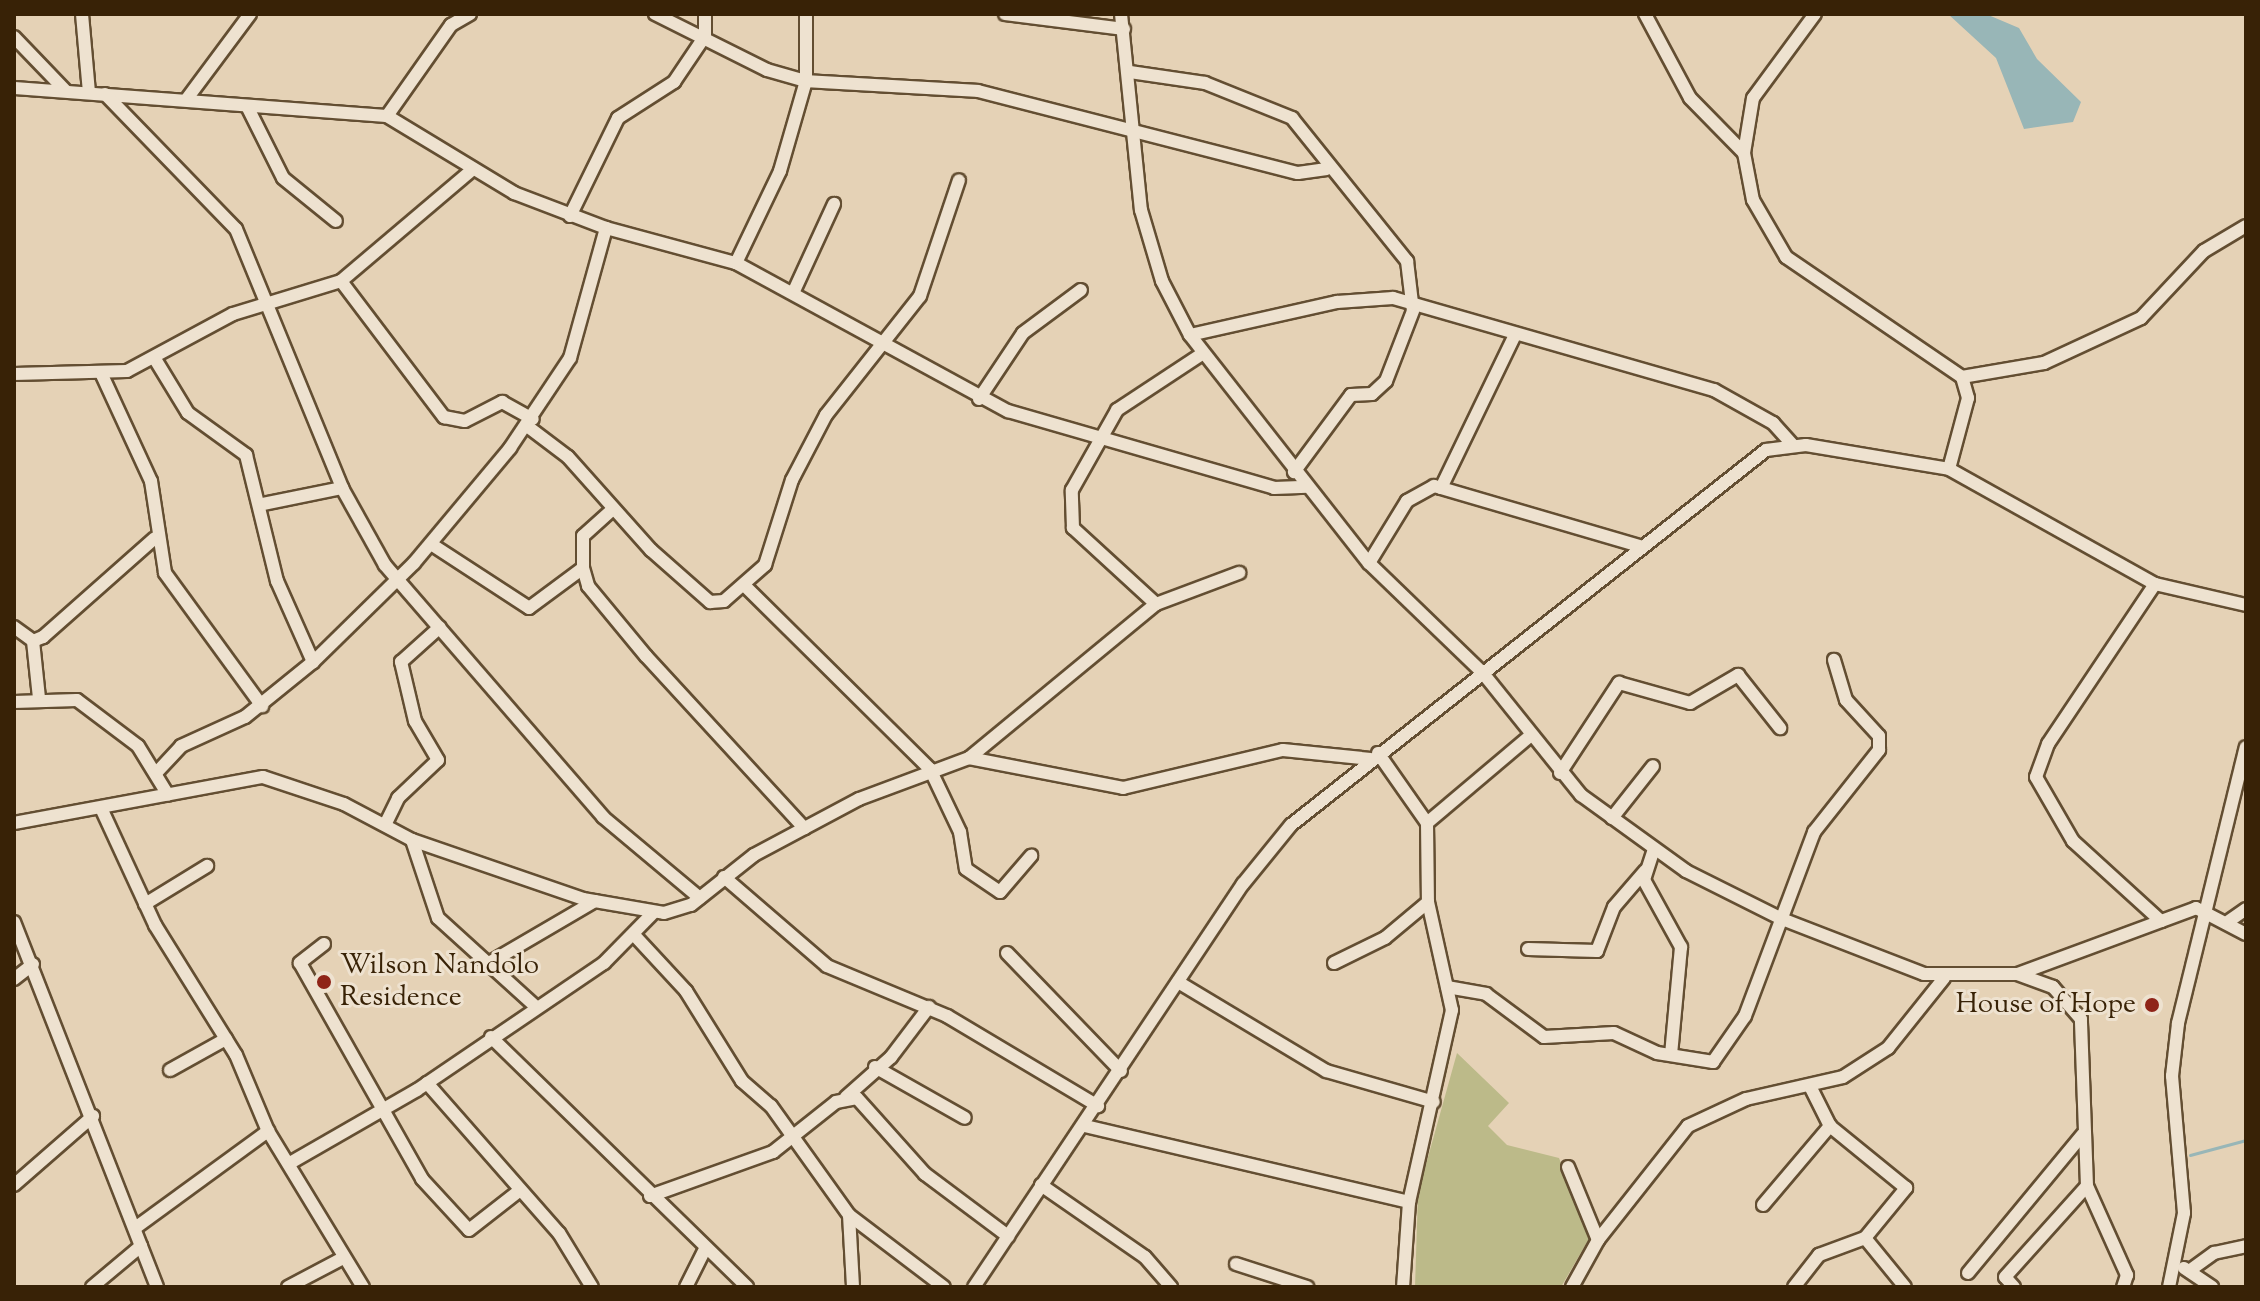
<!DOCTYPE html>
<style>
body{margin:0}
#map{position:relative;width:2260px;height:1301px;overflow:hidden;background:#e5d2b6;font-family:"Sorts Mill Goudy",serif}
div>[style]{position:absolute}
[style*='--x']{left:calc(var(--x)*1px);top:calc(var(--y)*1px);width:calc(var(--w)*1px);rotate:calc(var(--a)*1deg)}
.green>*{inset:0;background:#bcba89}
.water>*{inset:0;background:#98b6b7}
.stream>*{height:3px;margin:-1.5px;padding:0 1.5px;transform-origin:1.5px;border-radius:1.5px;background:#98b6b7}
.roads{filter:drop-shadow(2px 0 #634e32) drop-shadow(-2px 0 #634e32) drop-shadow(0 2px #634e32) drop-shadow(0 -2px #634e32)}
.minor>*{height:12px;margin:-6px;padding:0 6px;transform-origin:6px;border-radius:6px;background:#eee2d0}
.dots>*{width:22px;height:22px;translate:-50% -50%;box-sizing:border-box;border:4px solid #eee2d0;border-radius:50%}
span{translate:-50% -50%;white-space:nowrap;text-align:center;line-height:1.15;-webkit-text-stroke:6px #eee2d0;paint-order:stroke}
.poi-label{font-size:28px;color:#382206}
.left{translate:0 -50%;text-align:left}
.right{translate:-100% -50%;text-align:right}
.frame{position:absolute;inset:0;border:16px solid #382206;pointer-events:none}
</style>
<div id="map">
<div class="green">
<div style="clip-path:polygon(1457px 1053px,1509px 1103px,1488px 1126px,1507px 1145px,1559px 1158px,1590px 1237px,1561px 1287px,1415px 1287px,1418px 1193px)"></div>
</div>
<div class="water">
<div style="clip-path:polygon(1948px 14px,1986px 14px,2019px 28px,2037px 59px,2081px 102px,2073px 122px,2024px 129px,1996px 58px)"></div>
</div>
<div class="stream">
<div style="--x:2190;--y:1155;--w:58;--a:-15"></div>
</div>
<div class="roads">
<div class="minor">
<div style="--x:82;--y:14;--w:79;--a:84.9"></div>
<div style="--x:655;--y:14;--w:125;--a:26.6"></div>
<div style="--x:767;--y:70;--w:41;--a:15.8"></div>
<div style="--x:806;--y:81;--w:172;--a:3.3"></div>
<div style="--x:978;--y:91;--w:330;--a:14.4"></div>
<div style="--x:1298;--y:173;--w:29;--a:-8"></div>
<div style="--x:1005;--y:14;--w:120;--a:7.2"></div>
<div style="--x:1121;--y:14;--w:197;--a:84.2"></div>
<div style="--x:1141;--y:210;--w:74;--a:73.5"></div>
<div style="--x:1162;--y:281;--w:61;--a:62.6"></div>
<div style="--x:1190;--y:335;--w:290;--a:51.9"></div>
<div style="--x:1369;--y:563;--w:157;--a:44"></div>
<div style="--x:1482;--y:672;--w:158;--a:51.2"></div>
<div style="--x:1581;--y:795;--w:130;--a:35.9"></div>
<div style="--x:1686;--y:871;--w:107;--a:26.6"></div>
<div style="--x:1782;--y:919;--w:152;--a:21.2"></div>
<div style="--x:1924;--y:974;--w:94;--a:0"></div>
<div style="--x:2018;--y:974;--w:190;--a:-20.3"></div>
<div style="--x:2196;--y:908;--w:56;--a:27.5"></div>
<div style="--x:1645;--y:14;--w:95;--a:61.8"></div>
<div style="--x:1690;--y:98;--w:77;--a:45.5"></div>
<div style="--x:1815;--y:14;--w:104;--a:126.4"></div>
<div style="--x:1753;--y:98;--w:56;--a:99.3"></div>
<div style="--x:1744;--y:153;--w:48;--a:79.2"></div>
<div style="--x:1753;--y:200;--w:66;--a:59.9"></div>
<div style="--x:1786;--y:257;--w:213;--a:34.3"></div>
<div style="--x:1962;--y:377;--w:22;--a:74"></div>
<div style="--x:1968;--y:398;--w:73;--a:105"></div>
<div style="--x:14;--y:37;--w:75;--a:46.1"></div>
<div style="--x:1130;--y:72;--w:76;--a:8.3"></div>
<div style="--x:1205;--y:83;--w:94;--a:21.9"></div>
<div style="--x:1292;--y:118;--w:184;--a:51.2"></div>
<div style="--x:1407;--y:261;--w:50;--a:83.2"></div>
<div style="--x:1413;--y:311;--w:75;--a:111.1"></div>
<div style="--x:1386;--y:381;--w:19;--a:137"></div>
<div style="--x:1372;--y:394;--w:21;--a:177"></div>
<div style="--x:1351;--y:395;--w:96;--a:126.5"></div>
<div style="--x:14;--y:88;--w:374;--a:4.3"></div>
<div style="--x:387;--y:116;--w:149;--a:31.2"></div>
<div style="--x:514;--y:193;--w:98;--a:20.8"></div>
<div style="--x:606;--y:228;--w:135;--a:15.1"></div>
<div style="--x:736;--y:263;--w:310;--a:28.6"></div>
<div style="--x:1008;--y:411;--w:277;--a:16.1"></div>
<div style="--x:1274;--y:488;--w:33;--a:-2"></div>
<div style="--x:105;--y:94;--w:188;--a:45.9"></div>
<div style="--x:236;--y:229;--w:280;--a:67.7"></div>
<div style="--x:342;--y:488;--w:88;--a:60.8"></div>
<div style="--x:385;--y:565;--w:333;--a:49.1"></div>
<div style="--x:603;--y:817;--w:126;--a:39.9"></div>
<div style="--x:186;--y:100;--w:107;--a:-53.3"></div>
<div style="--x:247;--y:106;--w:80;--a:63.4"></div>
<div style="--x:283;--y:178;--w:68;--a:39.1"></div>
<div style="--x:387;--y:116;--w:111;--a:-54.9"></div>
<div style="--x:451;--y:25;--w:22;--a:-30"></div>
<div style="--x:570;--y:216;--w:109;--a:-63.9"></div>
<div style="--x:618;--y:118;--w:67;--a:-32.7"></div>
<div style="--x:674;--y:82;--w:55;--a:-56"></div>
<div style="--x:705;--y:36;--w:22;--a:-90"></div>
<div style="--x:736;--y:263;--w:102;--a:-64.4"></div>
<div style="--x:780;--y:171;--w:94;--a:-73.9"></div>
<div style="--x:806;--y:81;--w:67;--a:-90"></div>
<div style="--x:341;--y:281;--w:171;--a:52.9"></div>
<div style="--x:444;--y:417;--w:21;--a:11"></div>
<div style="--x:465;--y:421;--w:42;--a:-27.2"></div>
<div style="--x:502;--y:402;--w:35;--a:29"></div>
<div style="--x:794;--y:291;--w:96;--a:-65.3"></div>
<div style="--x:1190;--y:335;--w:151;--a:-12.7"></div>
<div style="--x:1337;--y:302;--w:56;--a:-4.1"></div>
<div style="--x:1393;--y:298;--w:334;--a:16"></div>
<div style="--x:1714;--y:390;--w:68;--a:29.2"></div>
<div style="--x:1773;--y:423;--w:30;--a:48"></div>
<div style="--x:155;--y:359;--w:63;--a:58.6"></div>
<div style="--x:188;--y:413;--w:72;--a:35.9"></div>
<div style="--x:246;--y:455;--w:130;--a:76.2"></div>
<div style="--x:277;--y:581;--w:89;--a:66"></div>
<div style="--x:14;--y:374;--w:113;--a:-1.5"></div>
<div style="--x:127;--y:371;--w:120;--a:-28.3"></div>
<div style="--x:233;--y:314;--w:113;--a:-17"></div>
<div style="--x:341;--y:281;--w:173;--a:-40.3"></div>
<div style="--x:102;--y:375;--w:117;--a:65.2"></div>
<div style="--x:151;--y:481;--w:93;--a:81.3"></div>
<div style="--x:165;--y:573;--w:165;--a:53.9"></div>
<div style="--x:1962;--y:377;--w:83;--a:-9.7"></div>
<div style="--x:2044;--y:363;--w:107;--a:-24.9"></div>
<div style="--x:2141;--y:318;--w:92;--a:-46.8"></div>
<div style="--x:2204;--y:251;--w:49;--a:-30.8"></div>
<div style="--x:979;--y:399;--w:79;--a:-56.3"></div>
<div style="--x:1023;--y:333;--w:72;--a:-36.6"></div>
<div style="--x:527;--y:426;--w:51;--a:37.1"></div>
<div style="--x:568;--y:457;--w:125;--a:48.3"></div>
<div style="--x:651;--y:550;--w:79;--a:41.4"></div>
<div style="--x:710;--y:602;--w:14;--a:-4"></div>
<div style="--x:724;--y:601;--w:55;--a:-41.3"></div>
<div style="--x:765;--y:565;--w:89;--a:-72.4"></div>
<div style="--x:792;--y:480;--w:73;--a:-62.4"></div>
<div style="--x:826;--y:415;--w:152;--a:-51.7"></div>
<div style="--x:920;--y:296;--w:122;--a:-71.4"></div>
<div style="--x:1441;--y:488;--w:170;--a:-64.2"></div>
<div style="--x:263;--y:504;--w:81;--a:-11.4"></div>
<div style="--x:431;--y:544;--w:117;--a:33.1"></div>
<div style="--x:529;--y:608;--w:67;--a:-36.5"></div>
<div style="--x:583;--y:568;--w:32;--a:-90"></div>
<div style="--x:583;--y:536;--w:39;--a:-42"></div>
<div style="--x:1369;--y:563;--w:73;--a:-58.5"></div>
<div style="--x:1407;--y:501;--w:31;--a:-29"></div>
<div style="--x:1434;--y:486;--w:217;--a:16.3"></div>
<div style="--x:583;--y:568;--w:19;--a:74"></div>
<div style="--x:588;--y:586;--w:91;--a:50.4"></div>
<div style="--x:646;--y:656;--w:234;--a:47.4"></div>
<div style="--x:2155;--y:584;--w:192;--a:123.8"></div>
<div style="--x:2048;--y:744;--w:35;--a:110"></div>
<div style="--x:2036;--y:777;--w:74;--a:60"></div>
<div style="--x:2073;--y:841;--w:119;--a:42.3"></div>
<div style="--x:744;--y:585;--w:262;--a:44.7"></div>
<div style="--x:930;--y:769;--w:70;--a:64.5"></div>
<div style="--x:960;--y:832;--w:37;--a:81"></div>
<div style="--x:966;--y:869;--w:41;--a:34.1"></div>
<div style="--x:1000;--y:892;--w:48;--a:-49.3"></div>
<div style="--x:1156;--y:604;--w:113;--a:-137.5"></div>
<div style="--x:1073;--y:528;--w:38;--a:-92"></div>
<div style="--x:1072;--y:490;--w:92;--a:-60.6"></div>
<div style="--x:1117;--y:410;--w:102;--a:-33.4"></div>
<div style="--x:14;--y:627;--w:24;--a:36"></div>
<div style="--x:33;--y:641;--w:11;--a:-22"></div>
<div style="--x:43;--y:637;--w:149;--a:-41.5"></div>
<div style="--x:33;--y:641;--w:57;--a:84"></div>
<div style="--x:14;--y:702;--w:63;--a:-1.8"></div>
<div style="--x:77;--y:700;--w:76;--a:37"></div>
<div style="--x:138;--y:746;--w:57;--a:58.5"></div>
<div style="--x:1378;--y:753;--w:85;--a:55"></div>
<div style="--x:1427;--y:823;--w:79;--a:89.3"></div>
<div style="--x:1428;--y:902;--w:111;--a:77.5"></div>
<div style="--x:1452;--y:1010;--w:197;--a:102.6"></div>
<div style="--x:1409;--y:1202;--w:85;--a:94"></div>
<div style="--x:969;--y:758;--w:242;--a:-39.5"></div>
<div style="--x:1156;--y:604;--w:89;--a:-20.5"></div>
<div style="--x:158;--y:771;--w:34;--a:-47"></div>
<div style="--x:181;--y:746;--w:70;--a:-24.4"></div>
<div style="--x:245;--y:717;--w:87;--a:-39"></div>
<div style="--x:313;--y:662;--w:141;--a:-44.4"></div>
<div style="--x:414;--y:563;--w:150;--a:-50.1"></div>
<div style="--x:510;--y:448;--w:108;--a:-56.3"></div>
<div style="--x:570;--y:358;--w:135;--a:-74.5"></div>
<div style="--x:1560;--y:773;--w:108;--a:-56.8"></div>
<div style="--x:1619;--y:683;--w:74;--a:15.7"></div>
<div style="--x:1690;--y:703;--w:56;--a:-30.3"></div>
<div style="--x:1738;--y:675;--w:68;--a:51.6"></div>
<div style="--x:101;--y:808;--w:129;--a:65.2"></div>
<div style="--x:155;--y:925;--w:153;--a:58.1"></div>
<div style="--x:236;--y:1055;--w:82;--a:67.2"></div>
<div style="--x:268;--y:1131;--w:183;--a:58.7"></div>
<div style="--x:1612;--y:818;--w:66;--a:-51.7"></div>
<div style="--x:14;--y:823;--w:253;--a:-10.5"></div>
<div style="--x:263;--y:777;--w:85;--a:18.4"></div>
<div style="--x:344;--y:804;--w:77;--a:27.9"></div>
<div style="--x:412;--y:840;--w:181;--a:19"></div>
<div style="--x:583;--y:899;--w:82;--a:9.8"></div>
<div style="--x:664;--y:913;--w:28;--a:-17"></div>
<div style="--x:691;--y:905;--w:80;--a:-38.4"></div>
<div style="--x:754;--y:855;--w:119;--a:-28.1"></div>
<div style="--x:859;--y:799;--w:117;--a:-20.4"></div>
<div style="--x:969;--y:758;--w:157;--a:11"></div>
<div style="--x:1123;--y:788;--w:164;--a:-13.4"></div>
<div style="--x:1283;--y:750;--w:88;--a:5.8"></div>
<div style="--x:1427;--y:823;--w:135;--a:-40.2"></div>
<div style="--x:385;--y:825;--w:30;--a:-64"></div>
<div style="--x:398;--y:798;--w:55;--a:-43.5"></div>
<div style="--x:438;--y:760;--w:45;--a:-120.5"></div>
<div style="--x:415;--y:721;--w:61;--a:-103.3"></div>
<div style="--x:401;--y:662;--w:52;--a:-41.9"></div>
<div style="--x:412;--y:840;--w:82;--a:71.6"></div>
<div style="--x:438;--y:918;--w:130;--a:42.2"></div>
<div style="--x:1653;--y:852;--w:29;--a:108"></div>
<div style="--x:1644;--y:880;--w:77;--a:61.1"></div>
<div style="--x:1681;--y:947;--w:108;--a:95.3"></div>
<div style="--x:724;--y:877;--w:136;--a:40.8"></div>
<div style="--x:827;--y:966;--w:130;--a:22.6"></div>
<div style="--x:947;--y:1016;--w:176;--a:30.8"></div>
<div style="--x:145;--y:904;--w:73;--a:-31.5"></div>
<div style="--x:2229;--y:921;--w:21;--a:-35"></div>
<div style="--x:14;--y:922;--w:392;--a:68.6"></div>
<div style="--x:636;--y:937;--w:74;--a:47.2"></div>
<div style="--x:686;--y:991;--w:106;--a:58.1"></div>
<div style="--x:742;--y:1081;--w:38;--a:41"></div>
<div style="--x:771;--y:1106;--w:134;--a:54.4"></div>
<div style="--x:849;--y:1215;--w:119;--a:37.2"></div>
<div style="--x:324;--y:944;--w:31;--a:142"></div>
<div style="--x:300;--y:963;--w:248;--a:60.5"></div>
<div style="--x:422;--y:1179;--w:69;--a:47.3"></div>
<div style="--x:469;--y:1230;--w:63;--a:-38"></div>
<div style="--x:1528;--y:949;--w:69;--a:1.7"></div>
<div style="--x:1597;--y:951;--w:47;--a:-68.9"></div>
<div style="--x:1614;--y:907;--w:48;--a:-49.3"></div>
<div style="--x:1007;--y:953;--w:164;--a:46"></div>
<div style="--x:489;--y:963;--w:123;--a:-30.3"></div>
<div style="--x:1334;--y:963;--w:57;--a:-26.1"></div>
<div style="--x:1385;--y:938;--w:56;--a:-39.9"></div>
<div style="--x:14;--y:979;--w:24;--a:-38"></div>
<div style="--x:1178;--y:982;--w:173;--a:31"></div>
<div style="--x:1326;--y:1071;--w:112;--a:16"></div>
<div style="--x:1447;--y:987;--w:40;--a:10"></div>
<div style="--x:1486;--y:994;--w:72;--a:36.6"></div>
<div style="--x:1544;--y:1037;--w:70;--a:-3.3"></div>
<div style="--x:1614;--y:1033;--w:47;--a:24.9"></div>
<div style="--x:1657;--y:1053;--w:57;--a:9.1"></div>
<div style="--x:1713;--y:1062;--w:56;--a:-55.2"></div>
<div style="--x:1745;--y:1016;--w:197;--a:-69.4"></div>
<div style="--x:1814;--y:832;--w:105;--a:-51.6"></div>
<div style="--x:1879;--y:750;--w:14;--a:-90"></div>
<div style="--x:1879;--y:736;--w:49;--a:-132.5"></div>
<div style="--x:1846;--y:700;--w:42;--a:-106.7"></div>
<div style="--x:491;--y:1037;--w:358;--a:44.3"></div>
<div style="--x:875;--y:1067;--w:103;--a:29.5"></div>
<div style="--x:170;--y:1070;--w:64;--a:-29"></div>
<div style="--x:427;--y:1083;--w:200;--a:48.7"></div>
<div style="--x:559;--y:1233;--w:63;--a:58.6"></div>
<div style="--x:846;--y:1097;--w:60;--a:-41.6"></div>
<div style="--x:891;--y:1057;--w:63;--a:-52.8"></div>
<div style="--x:1085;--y:1126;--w:333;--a:13.2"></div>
<div style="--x:290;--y:1163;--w:146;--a:-29.9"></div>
<div style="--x:417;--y:1090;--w:226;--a:-34.2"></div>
<div style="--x:604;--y:963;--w:70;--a:-45.6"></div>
<div style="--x:1568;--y:1167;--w:79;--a:67.7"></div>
<div style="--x:14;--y:1185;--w:105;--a:-41.1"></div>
<div style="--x:1041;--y:1185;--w:126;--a:34.7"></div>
<div style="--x:1145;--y:1257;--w:40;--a:49"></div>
<div style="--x:2087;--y:1186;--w:98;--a:65.8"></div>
<div style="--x:2127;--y:1275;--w:13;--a:108"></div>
<div style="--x:650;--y:1196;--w:131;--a:-19.7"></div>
<div style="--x:773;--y:1152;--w:80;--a:-38.4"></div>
<div style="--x:836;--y:1102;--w:21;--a:-11"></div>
<div style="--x:857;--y:1098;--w:102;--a:48.2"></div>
<div style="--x:925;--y:1174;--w:104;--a:36.8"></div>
<div style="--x:1763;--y:1205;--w:104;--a:-49.7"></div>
<div style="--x:849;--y:1215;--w:72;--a:86.8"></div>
<div style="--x:135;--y:1228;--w:165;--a:-36.1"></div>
<div style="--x:1865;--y:1238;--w:63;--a:50.8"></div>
<div style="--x:1236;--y:1264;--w:75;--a:17.9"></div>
<div style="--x:2184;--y:1268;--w:34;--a:34"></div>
<div style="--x:2189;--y:1271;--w:31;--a:-36"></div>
<div style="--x:2214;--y:1253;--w:33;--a:-12"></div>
<div style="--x:1968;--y:1273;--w:180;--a:-50.4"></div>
<div style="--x:92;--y:1287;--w:64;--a:-39.9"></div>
<div style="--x:288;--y:1287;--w:62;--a:-27.8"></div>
<div style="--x:686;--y:1287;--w:42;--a:-63.4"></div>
<div style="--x:974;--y:1287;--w:485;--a:-56.3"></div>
<div style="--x:1243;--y:884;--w:76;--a:-50.9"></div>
<div style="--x:1291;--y:825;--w:605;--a:-38.29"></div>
<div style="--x:1766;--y:450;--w:40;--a:-7.1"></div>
<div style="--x:1806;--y:445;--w:145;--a:9.5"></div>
<div style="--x:1949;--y:469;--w:236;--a:29.2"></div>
<div style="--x:2155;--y:584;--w:93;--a:13"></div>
<div style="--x:1572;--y:1287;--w:54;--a:-61"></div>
<div style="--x:1598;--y:1240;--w:145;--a:-51.7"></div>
<div style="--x:1688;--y:1126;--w:64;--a:-25"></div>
<div style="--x:1746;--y:1099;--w:99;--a:-12.8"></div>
<div style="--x:1843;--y:1077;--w:54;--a:-32.8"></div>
<div style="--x:1888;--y:1048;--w:90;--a:-51.3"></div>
<div style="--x:1794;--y:1287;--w:41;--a:-52"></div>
<div style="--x:1819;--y:1255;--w:49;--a:-20.3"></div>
<div style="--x:1865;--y:1238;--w:65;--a:-50.6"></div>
<div style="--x:1906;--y:1188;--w:98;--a:-140.8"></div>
<div style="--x:1830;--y:1126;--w:42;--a:-116.6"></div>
<div style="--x:2014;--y:1287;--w:13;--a:-132"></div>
<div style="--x:2005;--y:1277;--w:122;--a:-48"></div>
<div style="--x:2087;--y:1186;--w:167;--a:-92.1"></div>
<div style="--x:2081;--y:1019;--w:43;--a:-131.2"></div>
<div style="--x:2053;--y:987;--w:37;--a:-160"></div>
<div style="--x:2169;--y:1287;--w:76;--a:-78.5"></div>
<div style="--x:2184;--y:1213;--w:138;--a:-95"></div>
<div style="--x:2172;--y:1076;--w:53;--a:-83.5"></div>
<div style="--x:2178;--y:1023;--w:284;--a:-76.2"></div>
</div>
</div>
<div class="dots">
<div style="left:324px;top:982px;background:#8f2418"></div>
<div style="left:2152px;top:1005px;background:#8f2418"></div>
</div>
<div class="poi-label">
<span class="left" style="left:340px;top:982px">Wilson Nandolo<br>Residence</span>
<span class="right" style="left:2136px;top:1005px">House of Hope</span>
</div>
<div class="frame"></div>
</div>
